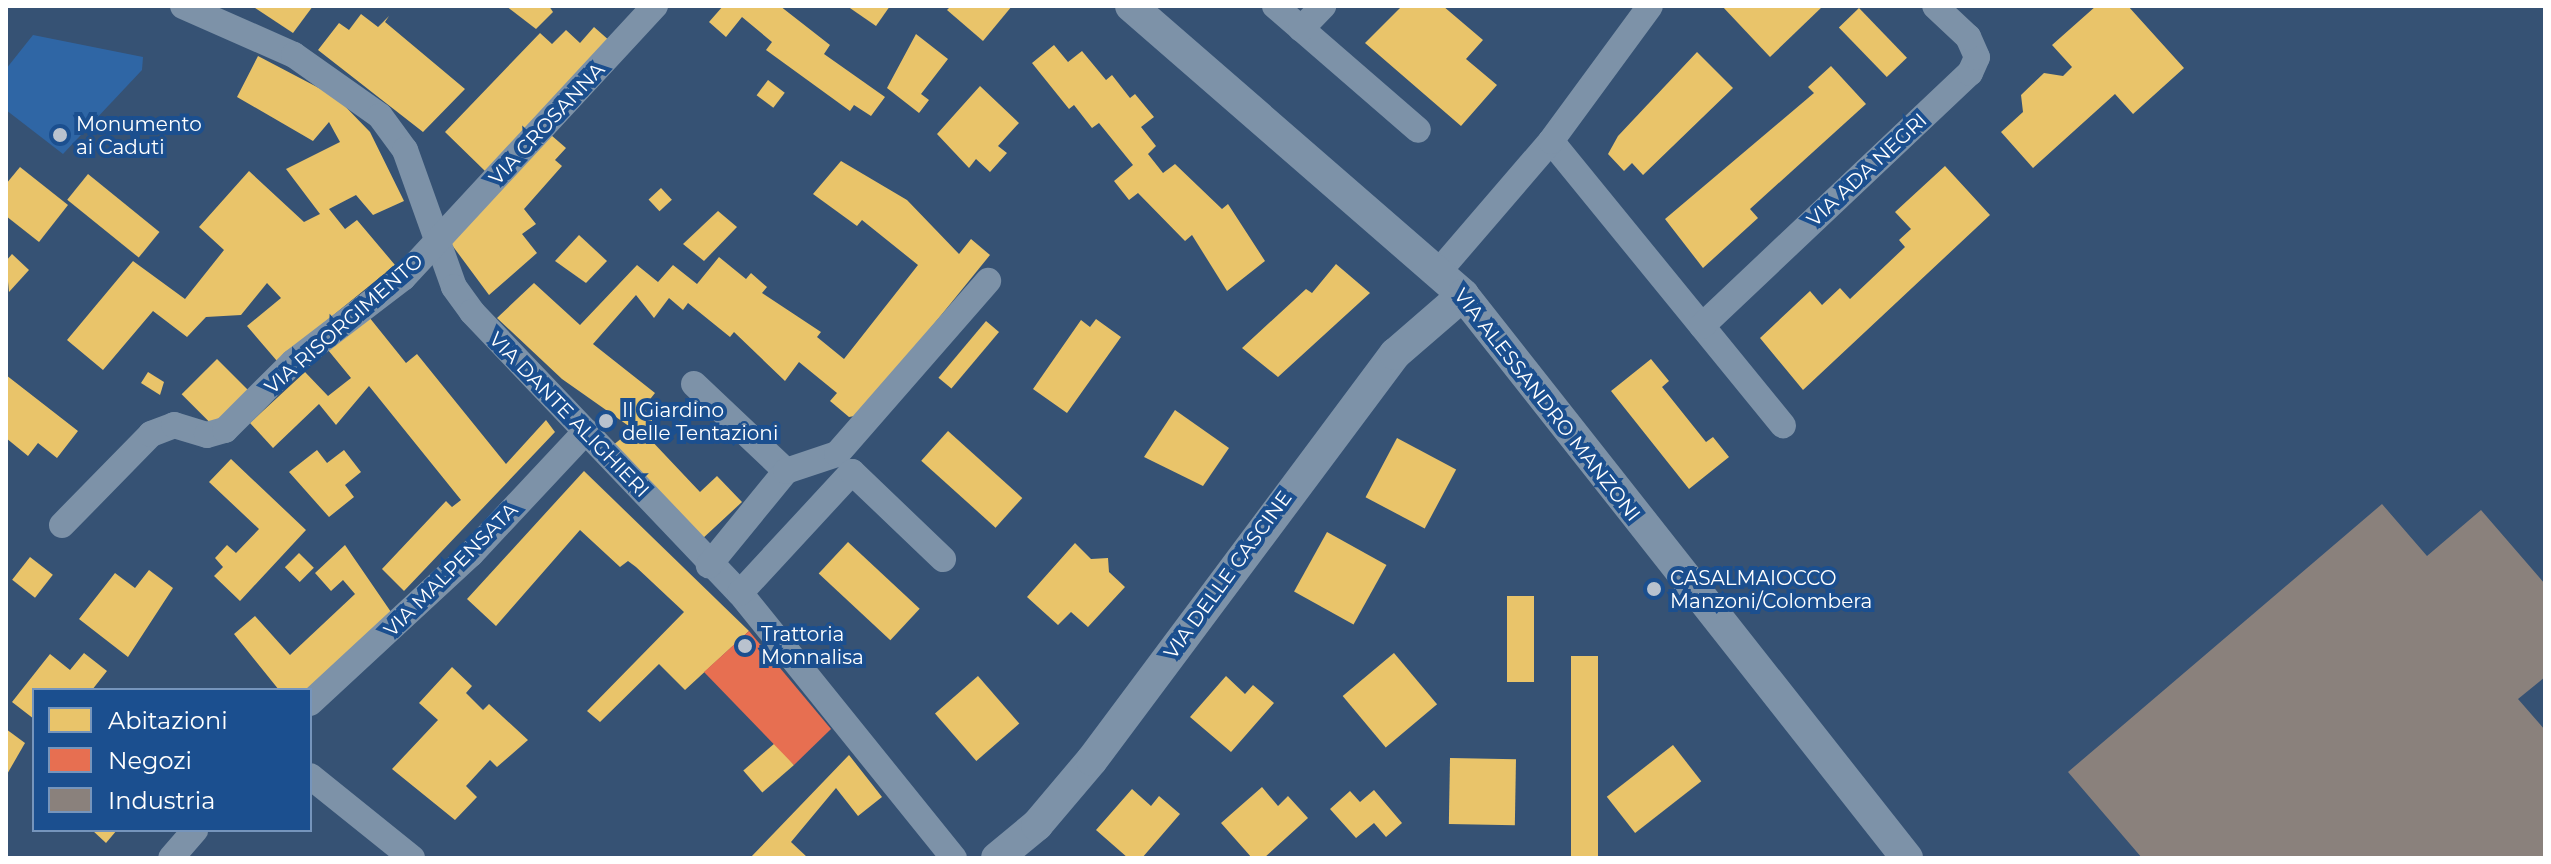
<!DOCTYPE html>
<style>
body{margin:0}
#map{position:relative;width:2551px;height:864px;overflow:hidden;background:#365274;font-family:Montserrat,sans-serif}
div>[style]{position:absolute}
[style*='--x']{left:calc(var(--x)*1px);top:calc(var(--y)*1px);width:calc(var(--w)*1px);rotate:calc(var(--a)*1deg)}
.green>*{inset:0;background:#2f66a5}
.homes>*{inset:0;background:#e9c46a;transform-origin:0 0}
.shops>*{inset:0;background:#e76f51}
.industry>*{inset:0;background:#8a817c}
.minor>*{height:26px;margin:-13px;padding:0 13px;transform-origin:13px;border-radius:13px;background:#7d92a8}
.tertiary>*{height:32px;margin:-16px;padding:0 16px;transform-origin:16px;border-radius:16px;background:#7d92a8}
.dots>*{width:22px;height:22px;translate:-50% -50%;box-sizing:border-box;border:4px solid #1b4f8f;border-radius:50%}
span{translate:-50% -50%;white-space:nowrap;text-align:center;line-height:1.15;-webkit-text-stroke:8px #1b4f8f;paint-order:stroke}
.poi-label{font-size:20px;color:#fff}
.left{translate:0 -50%;text-align:left}
.street-label{font-size:20px;color:#fff}
.frame{position:absolute;inset:0;border:8px solid #fff;pointer-events:none}
.legend{position:absolute;left:32px;top:688px;width:280px;height:144px;box-sizing:border-box;background:#1b4f8f;border:2px solid #7695bc;margin:0;padding:10px 14px;list-style:none;font-size:24px;color:#fff}
.legend li{display:flex;align-items:center;gap:16px;height:40px}
.legend b{width:40px;border:2px solid #7695bc}
</style>
<div id="map">
<div class="green">
<div style="clip-path:polygon(33px 35px,143px 57px,142px 70px,63px 154px,6px 110px,6px 69px)"></div>
</div>
<div class="homes">
<div style="clip-path:polygon(252px 6px,313px 6px,293px 33px)"></div>
<div style="clip-path:polygon(506px 6px,549px 6px,553px 12px,536px 29px)"></div>
<div style="clip-path:polygon(723px 6px,780px 6px,830px 45px,824px 54px,885px 97px,871px 116px,854px 105px,850px 111px,766px 50px,772px 42px,742px 17px,726px 37px,709px 22px)"></div>
<div style="clip-path:polygon(847px 6px,890px 6px,876px 26px)"></div>
<div style="clip-path:polygon(951px 6px,1012px 6px,983px 41px,947px 10px)"></div>
<div style="clip-path:polygon(1402px 6px,1443px 6px,1483px 40px,1466px 59px,1497px 85px,1461px 126px,1365px 43px)"></div>
<div style="clip-path:polygon(1722px 6px,1823px 6px,1770px 57px)"></div>
<div style="clip-path:polygon(2096px 6px,2128px 6px,2184px 68px,2133px 114px,2115px 94px,2033px 168px,2001px 132px,2023px 112px,2021px 95px,2044px 73px,2063px 76px,2072px 67px,2052px 45px)"></div>
<div style="left:1859px;top:8px;width:69px;height:28px;rotate:46deg"></div>
<div style="clip-path:polygon(361px 14px,378px 27px,389px 16px,385px 22px,465px 89px,423px 132px,318px 50px,339px 23px,349px 30px)"></div>
<div style="clip-path:polygon(594px 27px,611px 42px,485px 171px,445px 132px,540px 33px,552px 44px,566px 30px,580px 43px)"></div>
<div style="clip-path:polygon(916px 34px,948px 59px,921px 94px,929px 100px,919px 113px,887px 88px)"></div>
<div style="clip-path:polygon(1054px 45px,1068px 62px,1082px 51px,1106px 80px,1112px 75px,1130px 98px,1135px 94px,1154px 117px,1141px 127px,1156px 146px,1148px 154px,1163px 173px,1175px 164px,1222px 209px,1228px 204px,1265px 261px,1227px 291px,1192px 235px,1185px 241px,1138px 193px,1129px 200px,1114px 181px,1133px 165px,1099px 123px,1092px 128px,1074px 105px,1069px 109px,1032px 63px)"></div>
<div style="clip-path:polygon(1697px 52px,1733px 88px,1643px 175px,1632px 163px,1624px 171px,1608px 154px,1618px 136px)"></div>
<div style="clip-path:polygon(258px 56px,336px 97px,370px 132px,404px 201px,373px 215px,356px 195px,329px 209px,345px 229px,357px 220px,395px 265px,277px 361px,247px 326px,281px 298px,267px 283px,241px 315px,206px 317px,187px 337px,153px 311px,103px 370px,67px 340px,133px 261px,185px 299px,224px 250px,199px 227px,249px 171px,304px 222px,320px 214px,286px 169px,340px 142px,329px 122px,313px 141px,237px 97px)"></div>
<div style="clip-path:polygon(1831px 66px,1866px 104px,1750px 209px,1758px 218px,1703px 268px,1665px 219px,1814px 93px,1808px 87px)"></div>
<div style="left:768px;top:80px;width:21px;height:19px;rotate:37deg"></div>
<div style="clip-path:polygon(980px 86px,1019px 123px,998px 146px,1007px 153px,990px 172px,976px 159px,969px 168px,937px 134px)"></div>
<div style="clip-path:polygon(551px 135px,566px 148px,555px 160px,562px 166px,524px 209px,536px 224px,522px 234px,537px 253px,489px 295px,449px 241px)"></div>
<div style="clip-path:polygon(841px 161px,907px 200px,959px 254px,971px 239px,990px 255px,860px 415px,849px 417px,830px 401px,837px 393px,799px 362px,785px 381px,734px 332px,730px 337px,688px 303px,683px 310px,669px 298px,654px 318px,636px 295px,593px 344px,655px 393px,643px 408px,660px 426px,648px 437px,700px 492px,717px 476px,742px 502px,701px 540px,612px 446px,633px 429px,562px 379px,497px 318px,534px 283px,580px 325px,637px 265px,658px 282px,673px 265px,697px 284px,719px 257px,746px 279px,751px 273px,767px 287px,762px 293px,821px 332px,817px 337px,844px 359px,918px 265px,862px 220px,857px 226px,813px 194px)"></div>
<div style="clip-path:polygon(1945px 166px,1990px 215px,1803px 390px,1760px 338px,1810px 291px,1822px 305px,1840px 288px,1850px 299px,1905px 247px,1899px 240px,1911px 229px,1895px 212px)"></div>
<div style="clip-path:polygon(20px 167px,68px 205px,39px 242px,6px 216px,6px 184px)"></div>
<div style="left:88px;top:174px;width:92px;height:33px;rotate:39deg"></div>
<div style="left:661px;top:188px;width:16px;height:17px;rotate:47deg"></div>
<div style="clip-path:polygon(718px 211px,737px 227px,704px 261px,683px 244px)"></div>
<div style="clip-path:polygon(579px 235px,607px 261px,586px 283px,555px 261px)"></div>
<div style="clip-path:polygon(12px 254px,29px 270px,9px 292px,6px 261px)"></div>
<div style="clip-path:polygon(1336px 264px,1370px 293px,1278px 377px,1242px 348px,1306px 289px,1312px 293px)"></div>
<div style="clip-path:polygon(369px 317px,406px 363px,417px 354px,506px 464px,546px 420px,555px 432px,404px 591px,382px 569px,446px 501px,452px 507px,461px 500px,369px 386px,336px 425px,319px 404px,273px 448px,250px 423px,305px 372px,328px 396px,351px 378px,328px 350px)"></div>
<div style="clip-path:polygon(1096px 319px,1121px 337px,1067px 413px,1033px 389px,1081px 320px,1090px 327px)"></div>
<div style="left:986px;top:321px;width:17px;height:74px;rotate:40deg"></div>
<div style="left:217px;top:359px;width:47px;height:50px;rotate:45deg"></div>
<div style="clip-path:polygon(1651px 359px,1669px 381px,1662px 387px,1706px 442px,1713px 437px,1729px 457px,1689px 489px,1611px 391px)"></div>
<div style="clip-path:polygon(148px 372px,164px 382px,160px 395px,141px 383px)"></div>
<div style="clip-path:polygon(6px 375px,78px 431px,57px 458px,38px 443px,28px 456px,6px 438px)"></div>
<div style="clip-path:polygon(1175px 410px,1229px 448px,1203px 486px,1144px 457px)"></div>
<div style="left:948px;top:431px;width:100px;height:40px;rotate:42deg"></div>
<div style="left:1397px;top:438px;width:67px;height:67px;rotate:28deg"></div>
<div style="clip-path:polygon(317px 450px,327px 463px,344px 450px,361px 472px,345px 485px,354px 497px,329px 517px,289px 472px)"></div>
<div style="clip-path:polygon(231px 459px,306px 530px,240px 601px,214px 576px,223px 567px,215px 558px,227px 545px,236px 553px,259px 529px,209px 482px)"></div>
<div style="clip-path:polygon(584px 471px,749px 631px,685px 690px,659px 664px,600px 722px,587px 711px,684px 612px,636px 567px,628px 561px,620px 567px,580px 530px,496px 626px,467px 599px)"></div>
<div style="left:1327px;top:532px;width:68px;height:68px;rotate:29deg"></div>
<div style="left:848px;top:542px;width:98px;height:43px;rotate:43deg"></div>
<div style="clip-path:polygon(1075px 543px,1091px 559px,1108px 558px,1109px 572px,1125px 587px,1088px 627px,1071px 612px,1058px 625px,1027px 597px)"></div>
<div style="clip-path:polygon(345px 545px,391px 612px,308px 690px,279px 690px,234px 634px,255px 616px,290px 655px,355px 594px,343px 580px,331px 591px,315px 573px)"></div>
<div style="left:299px;top:553px;width:21px;height:20px;rotate:45deg"></div>
<div style="left:30px;top:557px;width:29px;height:29px;rotate:38deg"></div>
<div style="clip-path:polygon(149px 570px,173px 588px,128px 657px,79px 619px,115px 573px,135px 588px)"></div>
<div style="left:1507px;top:596px;width:27px;height:86px"></div>
<div style="clip-path:polygon(84px 653px,107px 671px,92px 690px,34px 690px,34px 719px,12px 702px,50px 654px,70px 670px)"></div>
<div style="left:1394px;top:653px;width:67px;height:67px;rotate:50deg"></div>
<div style="left:1571px;top:656px;width:27px;height:202px"></div>
<div style="clip-path:polygon(452px 667px,472px 686px,466px 693px,483px 710px,489px 704px,528px 740px,497px 767px,490px 760px,466px 786px,477px 797px,455px 820px,392px 769px,438px 720px,419px 703px)"></div>
<div style="left:978px;top:676px;width:63px;height:57px;rotate:49deg"></div>
<div style="clip-path:polygon(1226px 676px,1245px 694px,1253px 685px,1274px 703px,1231px 752px,1190px 717px)"></div>
<div style="clip-path:polygon(6px 729px,25px 743px,6px 776px)"></div>
<div style="left:775px;top:743px;width:29px;height:42px;rotate:49deg"></div>
<div style="left:1673px;top:745px;width:46px;height:84px;rotate:52deg"></div>
<div style="clip-path:polygon(849px 755px,882px 797px,858px 816px,836px 788px,791px 842px,808px 858px,750px 858px)"></div>
<div style="left:1450px;top:758px;width:66px;height:66px;rotate:1deg"></div>
<div style="clip-path:polygon(1262px 787px,1278px 806px,1288px 796px,1308px 818px,1264px 858px,1252px 858px,1221px 823px)"></div>
<div style="clip-path:polygon(1132px 789px,1151px 806px,1159px 796px,1180px 814px,1142px 858px,1128px 858px,1096px 830px)"></div>
<div style="clip-path:polygon(1374px 790px,1402px 823px,1386px 837px,1374px 823px,1356px 838px,1330px 809px,1350px 791px,1360px 802px)"></div>
<div style="clip-path:polygon(92px 830px,117px 830px,106px 843px)"></div>
</div>
<div class="shops">
<div style="clip-path:polygon(749px 631px,831px 729px,794px 765px,704px 672px)"></div>
</div>
<div class="industry">
<div style="clip-path:polygon(2382px 504px,2427px 556px,2481px 510px,2545px 584px,2545px 677px,2518px 699px,2545px 730px,2545px 858px,2142px 858px,2068px 772px)"></div>
</div>
<div class="minor">
<div style="--x:183;--y:6;--w:121;--a:23.8"></div>
<div style="--x:294;--y:55;--w:105;--a:35.3"></div>
<div style="--x:380;--y:116;--w:42;--a:53.7"></div>
<div style="--x:405;--y:150;--w:145;--a:70.3"></div>
<div style="--x:454;--y:287;--w:31;--a:54"></div>
<div style="--x:472;--y:312;--w:388;--a:46.4"></div>
<div style="--x:740;--y:593;--w:341;--a:51.1"></div>
<div style="--x:1275;--y:6;--w:189;--a:40.9"></div>
<div style="--x:1301;--y:29;--w:32;--a:-46"></div>
<div style="--x:1551;--y:141;--w:367;--a:50.8"></div>
<div style="--x:1440;--y:270;--w:170;--a:-49.3"></div>
<div style="--x:1551;--y:141;--w:167;--a:-53.7"></div>
<div style="--x:1702;--y:326;--w:369;--a:-43.4"></div>
<div style="--x:1970;--y:73;--w:17;--a:-66"></div>
<div style="--x:1977;--y:57;--w:22;--a:-114"></div>
<div style="--x:1968;--y:37;--w:45;--a:-136.8"></div>
<div style="--x:694;--y:384;--w:127;--a:43.4"></div>
<div style="--x:786;--y:471;--w:122;--a:129.3"></div>
<div style="--x:786;--y:471;--w:54;--a:-18.4"></div>
<div style="--x:837;--y:454;--w:230;--a:-48.9"></div>
<div style="--x:62;--y:525;--w:127;--a:-45.6"></div>
<div style="--x:151;--y:434;--w:25;--a:-21"></div>
<div style="--x:174;--y:425;--w:34;--a:17"></div>
<div style="--x:207;--y:435;--w:19;--a:-16"></div>
<div style="--x:225;--y:430;--w:96;--a:-45"></div>
<div style="--x:293;--y:362;--w:138;--a:-37.4"></div>
<div style="--x:403;--y:278;--w:371;--a:-47.2"></div>
<div style="--x:740;--y:593;--w:165;--a:-47.2"></div>
<div style="--x:852;--y:472;--w:126;--a:43.7"></div>
<div style="--x:310;--y:703;--w:219;--a:-42.8"></div>
<div style="--x:471;--y:554;--w:168;--a:-46.9"></div>
<div style="--x:310;--y:776;--w:131;--a:38.8"></div>
<div style="--x:171;--y:858;--w:37;--a:-49"></div>
</div>
<div class="tertiary">
<div style="--x:1131;--y:6;--w:440;--a:41"></div>
<div style="--x:1463;--y:295;--w:717;--a:51.74"></div>
<div style="--x:997;--y:858;--w:52;--a:-39.5"></div>
<div style="--x:1037;--y:825;--w:85;--a:-49.8"></div>
<div style="--x:1092;--y:760;--w:507;--a:-53.27"></div>
<div style="--x:1395;--y:354;--w:90;--a:-40.9"></div>
</div>
<div class="dots">
<div style="left:60px;top:135px;background:#b9c2ce"></div>
<div style="left:606px;top:421px;background:#b9c2ce"></div>
<div style="left:1654px;top:589px;background:#b9c2ce"></div>
<div style="left:745px;top:646px;background:#b9c2ce"></div>
</div>
<div class="poi-label">
<span class="left" style="left:76px;top:136px">Monumento<br>ai Caduti</span>
<span class="left" style="left:622px;top:422px">Il Giardino<br>delle Tentazioni</span>
<span class="left" style="left:1670px;top:590px">CASALMAIOCCO<br>Manzoni/Colombera</span>
<span class="left" style="left:761px;top:646px">Trattoria<br>Monnalisa</span>
</div>
<div class="street-label">
<span style="left:547px;top:124px;rotate:-47deg">VIA CROSANNA</span>
<span style="left:1867px;top:170px;rotate:-43deg">VIA ADA NEGRI</span>
<span style="left:344px;top:324px;rotate:-41deg">VIA RISORGIMENTO</span>
<span style="left:1547px;top:405px;rotate:52deg">VIA ALESSANDRO MANZONI</span>
<span style="left:569px;top:415px;rotate:46deg">VIA DANTE ALIGHIERI</span>
<span style="left:451px;top:570px;rotate:-45deg">VIA MALPENSATA</span>
<span style="left:1228px;top:575px;rotate:-54deg">VIA DELLE CASCINE</span>
</div>
<div class="frame"></div>
<ul class="legend">
<li><b style="height:22px;background:#e9c46a"></b>Abitazioni</li>
<li><b style="height:22px;background:#e76f51"></b>Negozi</li>
<li><b style="height:22px;background:#8a817c"></b>Industria</li>
</ul>
</div>
